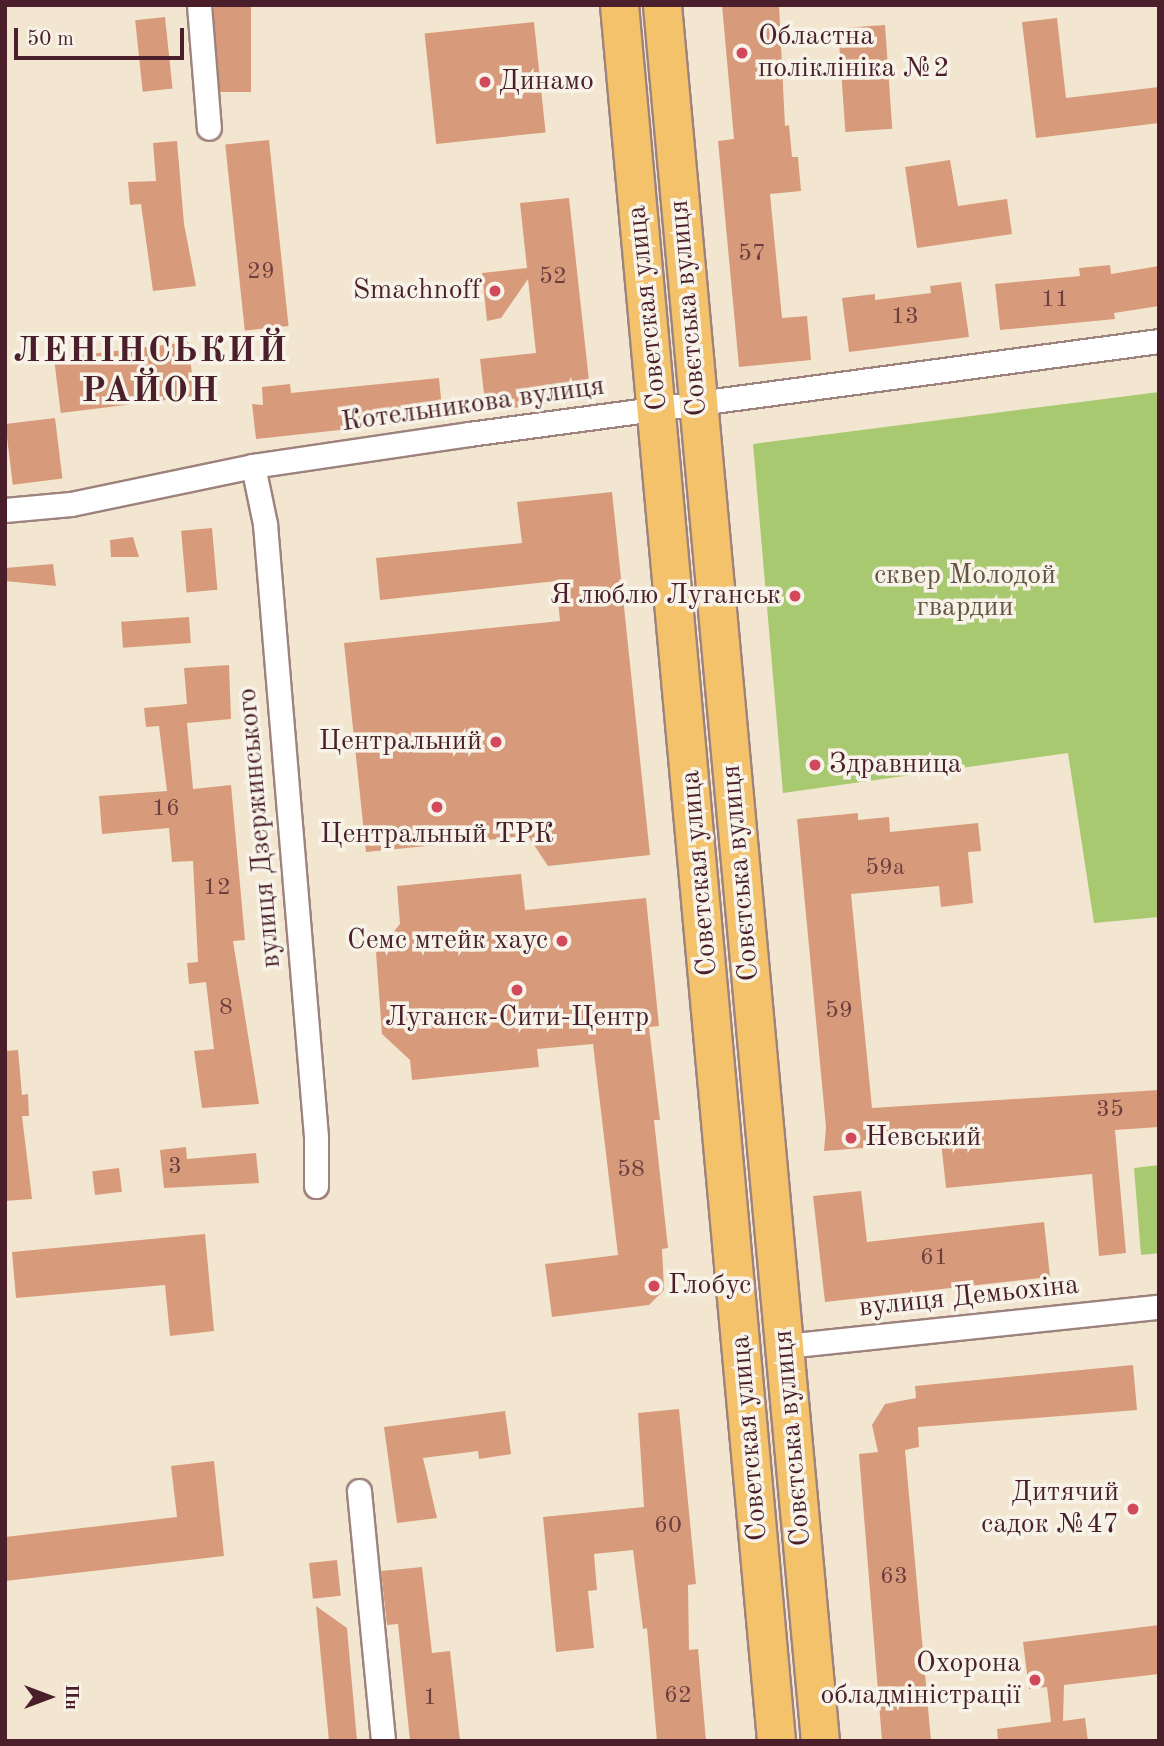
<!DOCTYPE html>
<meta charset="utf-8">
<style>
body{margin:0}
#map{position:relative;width:1164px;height:1746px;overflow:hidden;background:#f3e6d0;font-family:"Old Standard TT",serif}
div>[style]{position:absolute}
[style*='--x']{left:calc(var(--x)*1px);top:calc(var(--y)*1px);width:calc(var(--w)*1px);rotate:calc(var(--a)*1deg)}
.green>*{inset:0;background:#a9c971}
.building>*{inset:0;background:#d79b7b;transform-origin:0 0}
.roads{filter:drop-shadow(2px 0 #9e827e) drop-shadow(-2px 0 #9e827e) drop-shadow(0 2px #9e827e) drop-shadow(0 -2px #9e827e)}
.street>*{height:23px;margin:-11.5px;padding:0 11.5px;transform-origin:11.5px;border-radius:11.5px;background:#fff}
.primary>*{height:37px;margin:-18.5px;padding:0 18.5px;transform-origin:18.5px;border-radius:18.5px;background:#f3c26a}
.dots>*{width:19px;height:19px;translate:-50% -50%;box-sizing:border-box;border:4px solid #f7f3e8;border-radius:50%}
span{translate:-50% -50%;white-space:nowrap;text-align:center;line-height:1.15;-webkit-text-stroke:7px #f7f3e8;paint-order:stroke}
.number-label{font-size:24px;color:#6d3e3f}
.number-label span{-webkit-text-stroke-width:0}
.poi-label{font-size:28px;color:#4a1f2b}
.left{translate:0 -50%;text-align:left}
.right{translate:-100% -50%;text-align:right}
.street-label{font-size:28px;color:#4a1f2b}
.park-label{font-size:28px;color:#665240}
.district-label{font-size:35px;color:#4a1f2b;font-weight:700;letter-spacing:2px}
.frame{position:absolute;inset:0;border:7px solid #4a1f2b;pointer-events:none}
.north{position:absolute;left:14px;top:1662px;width:70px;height:70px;-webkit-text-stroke:5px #f7f3e8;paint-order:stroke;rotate:90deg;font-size:19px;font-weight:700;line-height:28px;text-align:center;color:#4a1f2b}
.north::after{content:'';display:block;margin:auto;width:24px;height:32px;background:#4a1f2b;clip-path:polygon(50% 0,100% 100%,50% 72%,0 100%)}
.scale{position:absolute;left:14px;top:28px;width:170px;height:32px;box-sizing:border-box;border:4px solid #4a1f2b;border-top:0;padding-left:9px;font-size:21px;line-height:24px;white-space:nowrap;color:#4a1f2b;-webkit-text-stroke:5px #f7f3e8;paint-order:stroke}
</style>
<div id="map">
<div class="green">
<div style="clip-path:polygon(1159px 392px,1159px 917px,1094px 923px,1068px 753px,783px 793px,753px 444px)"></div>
<div style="clip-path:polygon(1159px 1165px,1159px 1253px,1141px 1255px,1134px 1168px)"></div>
</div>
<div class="building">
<div style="left:214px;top:5px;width:37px;height:87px"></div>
<div style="clip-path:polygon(722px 5px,779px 5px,785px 126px,789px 125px,792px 157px,798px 157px,801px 191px,770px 194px,782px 318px,807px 316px,811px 360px,739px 367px,718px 141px,734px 139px)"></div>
<div style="left:165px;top:17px;width:72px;height:30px;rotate:84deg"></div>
<div style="clip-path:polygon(1057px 18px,1066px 98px,1159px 87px,1159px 123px,1036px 138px,1022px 22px)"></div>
<div style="left:534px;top:22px;width:111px;height:110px;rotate:84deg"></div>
<div style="left:885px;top:25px;width:104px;height:47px;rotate:86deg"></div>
<div style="left:269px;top:140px;width:187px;height:44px;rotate:84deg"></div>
<div style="clip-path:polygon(177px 141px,184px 224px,196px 286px,153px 291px,141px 204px,130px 205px,128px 182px,156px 181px,153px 143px)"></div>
<div style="clip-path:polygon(950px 160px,958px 206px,1007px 199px,1012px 234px,917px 248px,905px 167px)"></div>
<div style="clip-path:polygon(569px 198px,591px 399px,486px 411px,480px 359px,536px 353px,528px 279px,501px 318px,487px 321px,482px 273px,527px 268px,520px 203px)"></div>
<div style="clip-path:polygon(1110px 265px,1111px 274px,1159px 266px,1159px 306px,1114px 313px,1115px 319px,1000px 330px,995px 284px,1080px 276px,1079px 268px)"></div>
<div style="clip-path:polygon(961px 282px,969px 337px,849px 352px,842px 298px,875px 294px,875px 300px,931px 293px,930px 286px)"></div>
<div style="left:188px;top:342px;width:55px;height:135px;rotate:83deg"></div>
<div style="clip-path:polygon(439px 378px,443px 419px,256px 439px,252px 404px,263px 405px,262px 387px,290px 384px,291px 393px)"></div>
<div style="left:55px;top:418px;width:61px;height:50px;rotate:83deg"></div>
<div style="clip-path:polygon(612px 492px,650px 855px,548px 866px,528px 836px,366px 852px,344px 643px,560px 621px,556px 581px,380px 600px,376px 558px,522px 543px,517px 502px)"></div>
<div style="left:212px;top:528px;width:62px;height:31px;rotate:85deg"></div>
<div style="clip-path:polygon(133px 537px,139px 557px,111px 557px,110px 540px)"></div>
<div style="clip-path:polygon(53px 564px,56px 586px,5px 581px,5px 568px)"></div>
<div style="left:189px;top:617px;width:26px;height:68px;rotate:86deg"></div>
<div style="clip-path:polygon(229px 665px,231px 719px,187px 723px,193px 789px,231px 785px,245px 940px,233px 941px,259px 1104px,202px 1108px,194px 1051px,214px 1049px,206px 982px,189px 984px,187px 963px,198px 962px,193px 861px,172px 862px,169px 828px,102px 834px,99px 796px,167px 791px,159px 726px,146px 727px,144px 708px,187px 704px,184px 668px)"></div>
<div style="clip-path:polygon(858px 813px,858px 820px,889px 817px,890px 832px,978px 823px,981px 851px,968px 852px,973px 903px,941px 907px,939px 886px,851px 894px,872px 1108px,1159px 1090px,1159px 1127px,1115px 1130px,1126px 1253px,1099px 1256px,1092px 1174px,946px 1188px,941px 1142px,824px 1151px,826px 1127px,797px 819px)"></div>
<div style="clip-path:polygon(521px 874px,525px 910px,646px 898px,659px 1026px,649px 1027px,660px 1120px,654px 1120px,668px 1248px,662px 1249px,664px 1290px,649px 1305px,552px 1317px,545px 1264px,618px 1255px,593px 1044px,537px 1049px,539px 1067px,412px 1080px,410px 1060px,382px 1034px,376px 953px,400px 924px,397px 886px)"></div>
<div style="clip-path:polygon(18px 1050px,22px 1095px,28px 1094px,29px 1116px,22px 1116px,32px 1199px,5px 1201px,5px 1051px)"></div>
<div style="clip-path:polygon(186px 1147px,187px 1159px,256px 1153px,259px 1183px,164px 1188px,160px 1150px)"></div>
<div style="left:119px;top:1168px;width:24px;height:27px;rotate:83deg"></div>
<div style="clip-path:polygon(861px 1191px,867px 1242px,1044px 1222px,1050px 1277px,825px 1302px,813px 1196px)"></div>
<div style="clip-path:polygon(205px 1234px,214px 1331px,170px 1336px,165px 1285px,16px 1298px,12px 1252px)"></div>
<div style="clip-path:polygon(1133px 1365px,1137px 1410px,918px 1427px,919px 1447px,905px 1450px,931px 1741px,882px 1741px,859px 1454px,878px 1452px,872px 1425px,885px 1404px,916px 1398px,915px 1386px)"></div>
<div style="clip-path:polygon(679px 1409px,696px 1584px,688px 1585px,689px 1650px,698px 1649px,706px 1741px,657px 1741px,647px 1628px,643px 1629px,633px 1550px,594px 1554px,597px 1590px,588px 1591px,594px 1648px,556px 1652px,543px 1517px,644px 1507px,638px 1413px)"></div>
<div style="clip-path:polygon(505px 1411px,511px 1454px,479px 1459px,478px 1451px,423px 1458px,437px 1518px,397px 1523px,384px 1427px)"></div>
<div style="clip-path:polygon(214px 1461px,224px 1556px,5px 1581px,5px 1537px,177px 1517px,171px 1466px)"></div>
<div style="left:337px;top:1560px;width:36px;height:28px;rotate:84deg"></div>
<div style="clip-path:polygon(422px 1567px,432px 1653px,450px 1651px,460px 1741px,410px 1741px,398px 1624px,387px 1625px,381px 1571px)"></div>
<div style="clip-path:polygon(316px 1606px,347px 1628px,357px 1741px,329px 1741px)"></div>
<div style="clip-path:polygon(1159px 1625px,1159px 1674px,1064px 1685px,1063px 1721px,1085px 1718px,1088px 1741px,998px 1741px,997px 1729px,1051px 1722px,1047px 1687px,1029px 1689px,1023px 1642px)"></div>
</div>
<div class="roads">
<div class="street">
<div style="--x:199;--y:5;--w:123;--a:85.4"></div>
<div style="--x:253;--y:466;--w:59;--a:78.3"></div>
<div style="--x:265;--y:524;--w:615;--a:85.24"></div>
<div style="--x:316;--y:1137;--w:49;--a:90"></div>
<div style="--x:5;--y:510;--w:66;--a:-5.2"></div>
<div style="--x:71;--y:504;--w:186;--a:-11.8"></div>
<div style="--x:253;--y:466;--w:218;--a:-8.4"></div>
<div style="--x:469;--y:434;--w:696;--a:-7.68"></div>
<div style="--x:785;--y:1346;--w:376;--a:-6"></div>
<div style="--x:359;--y:1491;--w:251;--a:84.5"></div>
</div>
<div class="primary">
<div style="--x:619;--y:5;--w:1743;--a:84.83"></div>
<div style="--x:662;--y:5;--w:1743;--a:84.8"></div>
</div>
</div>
<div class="dots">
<div style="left:742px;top:53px;background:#d1495b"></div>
<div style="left:485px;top:82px;background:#d1495b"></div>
<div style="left:495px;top:291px;background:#d1495b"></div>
<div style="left:795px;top:596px;background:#d1495b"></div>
<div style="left:496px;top:742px;background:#d1495b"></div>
<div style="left:815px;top:765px;background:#d1495b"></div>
<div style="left:437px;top:807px;background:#d1495b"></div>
<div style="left:562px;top:941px;background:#d1495b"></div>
<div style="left:517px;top:990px;background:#d1495b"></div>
<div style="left:851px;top:1138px;background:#d1495b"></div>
<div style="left:654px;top:1286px;background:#d1495b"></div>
<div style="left:1133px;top:1509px;background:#d1495b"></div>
<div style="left:1035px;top:1680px;background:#d1495b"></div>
</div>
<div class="number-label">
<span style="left:752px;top:255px">57</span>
<span style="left:261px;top:273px">29</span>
<span style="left:553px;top:278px">52</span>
<span style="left:1055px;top:301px">11</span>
<span style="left:905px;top:318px">13</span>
<span style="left:166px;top:810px">16</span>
<span style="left:885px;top:869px">59а</span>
<span style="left:217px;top:889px">12</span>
<span style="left:226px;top:1009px">8</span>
<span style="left:839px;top:1012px">59</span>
<span style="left:1110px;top:1111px">35</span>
<span style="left:175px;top:1168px">3</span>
<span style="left:631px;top:1171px">58</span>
<span style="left:934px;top:1259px">61</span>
<span style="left:668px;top:1527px">60</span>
<span style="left:894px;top:1578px">63</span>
<span style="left:678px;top:1697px">62</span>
<span style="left:430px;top:1699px">1</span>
</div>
<div class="poi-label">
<span class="left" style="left:758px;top:53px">Областна<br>поліклініка №2</span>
<span class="left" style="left:499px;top:82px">Динамо</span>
<span class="right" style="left:481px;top:291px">Smachnoff</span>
<span class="right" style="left:781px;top:596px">Я люблю Луганськ</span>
<span class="right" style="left:482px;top:742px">Центральний</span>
<span class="left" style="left:829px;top:765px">Здравница</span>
<span style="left:437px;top:835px">Центральный ТРК</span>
<span class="right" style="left:548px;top:941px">Семс мтейк хаус</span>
<span style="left:517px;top:1018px">Луганск-Сити-Центр</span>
<span class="left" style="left:865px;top:1138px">Невський</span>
<span class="left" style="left:668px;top:1286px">Глобус</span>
<span class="right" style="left:1119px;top:1509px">Дитячий<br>садок №47</span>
<span class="right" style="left:1021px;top:1680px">Охорона<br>обладміністрації</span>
</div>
<div class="street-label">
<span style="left:648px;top:308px;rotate:-96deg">Советская улица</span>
<span style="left:689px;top:308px;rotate:-95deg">Совєтська вулиця</span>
<span style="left:473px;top:405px;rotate:-8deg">Котельникова вулиця</span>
<span style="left:260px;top:828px;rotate:-95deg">вулиця Дзержинського</span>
<span style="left:700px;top:873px;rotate:-95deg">Советская улица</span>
<span style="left:741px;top:873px;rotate:-95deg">Совєтська вулиця</span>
<span style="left:969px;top:1297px;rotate:-6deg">вулиця Демьохіна</span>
<span style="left:750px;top:1438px;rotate:-95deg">Советская улица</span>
<span style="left:793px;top:1438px;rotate:-95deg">Совєтська вулиця</span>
</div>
<div class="park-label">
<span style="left:965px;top:592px">сквер Молодой<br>гвардии</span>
</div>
<div class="district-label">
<span style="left:151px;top:372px">ЛЕНІНСЬКИЙ<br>РАЙОН</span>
</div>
<div class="frame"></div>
<div class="north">Пн</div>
<div class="scale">50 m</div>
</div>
